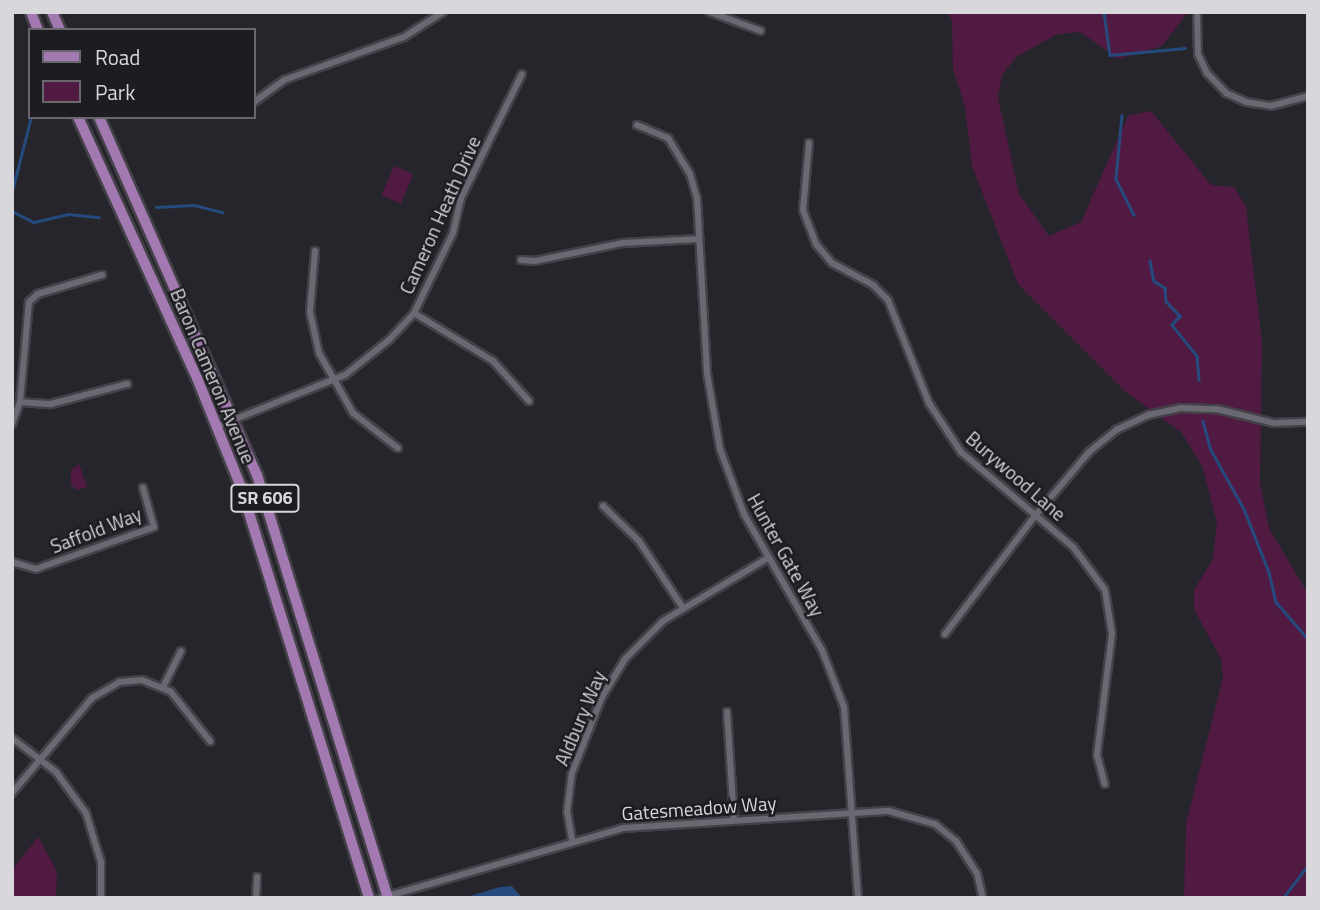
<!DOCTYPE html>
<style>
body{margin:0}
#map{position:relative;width:1320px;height:910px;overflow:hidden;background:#27252c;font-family:"Titillium Web",sans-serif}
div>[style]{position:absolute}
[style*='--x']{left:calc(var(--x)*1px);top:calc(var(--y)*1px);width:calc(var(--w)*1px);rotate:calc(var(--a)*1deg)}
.green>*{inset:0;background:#501a43;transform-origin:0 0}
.water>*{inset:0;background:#244a7e}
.stream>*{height:2.5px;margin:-1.25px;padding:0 1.25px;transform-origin:1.25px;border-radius:1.25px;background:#244a7e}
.roads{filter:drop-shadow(2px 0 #444248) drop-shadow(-2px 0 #444248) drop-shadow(0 2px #444248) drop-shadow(0 -2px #444248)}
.minor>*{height:6px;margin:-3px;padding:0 3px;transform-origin:3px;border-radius:3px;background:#6a6870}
.primary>*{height:10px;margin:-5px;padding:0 5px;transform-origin:5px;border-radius:5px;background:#a379b1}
span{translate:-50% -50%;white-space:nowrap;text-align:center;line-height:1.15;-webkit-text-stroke:5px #1d1c22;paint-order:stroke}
.shield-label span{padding:2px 5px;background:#1d1c22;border:2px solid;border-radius:5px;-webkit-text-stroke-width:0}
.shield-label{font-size:18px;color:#d8d7db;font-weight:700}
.street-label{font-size:19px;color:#d8d7db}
.frame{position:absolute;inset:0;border:14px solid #d8d7db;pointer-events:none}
.legend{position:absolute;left:28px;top:28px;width:228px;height:91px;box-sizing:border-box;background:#1d1c22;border:2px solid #68676c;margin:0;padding:9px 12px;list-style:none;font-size:21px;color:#d8d7db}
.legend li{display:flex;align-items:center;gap:14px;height:35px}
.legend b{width:35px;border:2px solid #68676c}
</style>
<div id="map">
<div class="green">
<div style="clip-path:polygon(947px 12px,1188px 12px,1162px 46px,1119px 59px,1080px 32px,1058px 34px,1017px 56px,1002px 75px,998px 98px,1019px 194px,1049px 236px,1081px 222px,1128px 116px,1151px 111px,1211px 185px,1234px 187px,1246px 207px,1262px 342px,1260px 483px,1269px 528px,1308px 594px,1308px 898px,1184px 898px,1186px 824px,1223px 677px,1221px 659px,1194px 609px,1194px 590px,1213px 559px,1217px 522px,1202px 466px,1182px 433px,1125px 391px,1018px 284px,972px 166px,965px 107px,953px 69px,952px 20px)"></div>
<div style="left:394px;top:166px;width:21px;height:32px;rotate:23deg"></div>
<div style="clip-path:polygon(79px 464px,87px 487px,77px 490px,71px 485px,71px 470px)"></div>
<div style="clip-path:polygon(38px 837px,57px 871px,56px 898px,12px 898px,12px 870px)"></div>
</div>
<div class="water">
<div style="clip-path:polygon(512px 886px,522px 898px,463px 898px,500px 887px)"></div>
</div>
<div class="stream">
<div style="--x:1104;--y:12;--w:43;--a:82.1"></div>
<div style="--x:1110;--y:55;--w:75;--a:-5.3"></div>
<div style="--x:1122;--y:115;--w:64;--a:95.4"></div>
<div style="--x:1116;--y:179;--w:40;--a:63.4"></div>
<div style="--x:12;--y:191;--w:76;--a:-75.6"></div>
<div style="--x:156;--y:207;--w:38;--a:-3"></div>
<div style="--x:194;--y:205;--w:29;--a:14"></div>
<div style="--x:12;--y:211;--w:25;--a:27"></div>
<div style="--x:34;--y:222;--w:35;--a:-13"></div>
<div style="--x:68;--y:214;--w:31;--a:6"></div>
<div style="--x:1150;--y:261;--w:20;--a:79"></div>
<div style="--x:1154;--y:281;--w:13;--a:32"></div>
<div style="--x:1165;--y:288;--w:13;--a:86"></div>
<div style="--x:1166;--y:301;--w:21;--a:47"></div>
<div style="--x:1180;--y:316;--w:12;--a:132"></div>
<div style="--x:1172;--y:325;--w:40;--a:51"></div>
<div style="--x:1197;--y:356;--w:24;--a:85"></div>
<div style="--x:1203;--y:421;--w:28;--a:75"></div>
<div style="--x:1210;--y:448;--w:70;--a:60.9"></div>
<div style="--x:1244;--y:509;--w:68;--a:68.4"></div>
<div style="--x:1269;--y:572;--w:31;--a:77"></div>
<div style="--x:1276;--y:602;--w:49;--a:49.1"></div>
<div style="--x:1283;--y:898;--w:41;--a:-52.9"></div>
</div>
<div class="roads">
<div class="minor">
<div style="--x:710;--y:12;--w:54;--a:20.4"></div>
<div style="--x:1197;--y:12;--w:42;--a:88.6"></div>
<div style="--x:1198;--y:54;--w:21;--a:65"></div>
<div style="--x:1207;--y:73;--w:28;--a:46"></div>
<div style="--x:1226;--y:93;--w:22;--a:24"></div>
<div style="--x:1246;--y:102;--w:25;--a:9"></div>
<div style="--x:1271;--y:106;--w:38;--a:-15"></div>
<div style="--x:254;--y:102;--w:37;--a:-36"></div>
<div style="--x:284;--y:80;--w:127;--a:-19.7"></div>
<div style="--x:404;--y:37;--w:46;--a:-32.7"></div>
<div style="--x:637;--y:125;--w:34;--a:23"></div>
<div style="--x:668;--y:138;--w:42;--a:58.6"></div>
<div style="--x:690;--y:174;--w:25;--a:74"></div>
<div style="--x:697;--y:198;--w:175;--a:86.7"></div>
<div style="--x:707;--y:373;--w:77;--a:80.3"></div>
<div style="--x:720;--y:449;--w:69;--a:69.7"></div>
<div style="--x:744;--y:514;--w:157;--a:60.2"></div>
<div style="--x:822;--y:650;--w:61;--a:68.9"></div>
<div style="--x:844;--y:707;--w:192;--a:85.8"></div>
<div style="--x:809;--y:143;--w:67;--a:95.1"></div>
<div style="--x:803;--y:210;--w:36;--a:69"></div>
<div style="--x:816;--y:244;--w:25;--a:50"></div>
<div style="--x:832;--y:263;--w:47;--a:28.2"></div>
<div style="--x:873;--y:285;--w:21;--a:45"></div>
<div style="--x:888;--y:300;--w:111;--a:68.3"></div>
<div style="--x:929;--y:403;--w:59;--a:56.9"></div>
<div style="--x:961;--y:452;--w:148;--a:40.3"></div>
<div style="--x:1074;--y:548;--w:52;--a:53.6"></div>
<div style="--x:1105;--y:590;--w:45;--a:81"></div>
<div style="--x:1112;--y:634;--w:122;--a:97.1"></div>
<div style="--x:1097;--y:755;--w:30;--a:75"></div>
<div style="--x:315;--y:251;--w:61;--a:94.7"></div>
<div style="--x:310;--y:312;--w:42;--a:77.6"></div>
<div style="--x:319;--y:353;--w:69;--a:60.5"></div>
<div style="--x:353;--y:413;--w:57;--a:37.9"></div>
<div style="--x:521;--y:260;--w:14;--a:4"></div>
<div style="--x:535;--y:261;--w:90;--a:-11.6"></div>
<div style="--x:623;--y:243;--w:76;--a:-3"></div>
<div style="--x:414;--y:313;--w:92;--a:31.3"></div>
<div style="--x:493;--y:361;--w:54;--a:48"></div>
<div style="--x:20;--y:402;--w:31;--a:4"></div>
<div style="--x:51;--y:404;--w:79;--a:-14.7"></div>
<div style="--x:12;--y:424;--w:23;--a:-70"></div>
<div style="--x:20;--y:402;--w:100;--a:-84.9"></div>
<div style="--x:29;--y:302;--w:12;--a:-42"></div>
<div style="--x:38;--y:294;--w:67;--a:-16.5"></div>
<div style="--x:218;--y:426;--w:137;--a:-21.9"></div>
<div style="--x:345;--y:375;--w:56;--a:-38.5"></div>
<div style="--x:389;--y:340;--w:37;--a:-47"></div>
<div style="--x:414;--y:313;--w:89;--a:-64"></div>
<div style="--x:453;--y:233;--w:36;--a:-77"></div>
<div style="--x:461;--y:198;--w:138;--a:-63.8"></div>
<div style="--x:603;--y:506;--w:50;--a:44.2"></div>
<div style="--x:639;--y:541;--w:80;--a:56.7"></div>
<div style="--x:12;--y:562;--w:25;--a:16"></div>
<div style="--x:36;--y:569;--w:125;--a:-19.6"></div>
<div style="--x:154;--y:527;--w:41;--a:-105.8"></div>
<div style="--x:945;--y:634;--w:148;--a:-52.7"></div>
<div style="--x:1035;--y:516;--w:84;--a:-49.8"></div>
<div style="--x:1089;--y:452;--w:35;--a:-39"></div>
<div style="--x:1116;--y:430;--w:35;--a:-25"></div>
<div style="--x:1148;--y:415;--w:33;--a:-12"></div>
<div style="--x:1180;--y:408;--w:37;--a:2"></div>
<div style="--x:1217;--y:409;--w:59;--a:13.8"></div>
<div style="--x:1274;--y:423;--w:34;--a:-2"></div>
<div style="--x:163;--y:687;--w:40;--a:-63.4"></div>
<div style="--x:727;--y:712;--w:108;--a:86.3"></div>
<div style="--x:12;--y:738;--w:56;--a:37.7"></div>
<div style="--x:56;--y:772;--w:51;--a:53.8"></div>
<div style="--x:86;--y:813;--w:51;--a:73"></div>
<div style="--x:101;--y:862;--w:36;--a:90"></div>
<div style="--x:12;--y:793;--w:124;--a:-49.9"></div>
<div style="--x:92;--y:698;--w:32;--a:-30"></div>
<div style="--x:120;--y:682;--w:22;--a:-5"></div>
<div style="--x:142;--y:680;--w:31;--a:22"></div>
<div style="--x:171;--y:692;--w:63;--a:51.5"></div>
<div style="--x:572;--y:839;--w:27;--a:-100"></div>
<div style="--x:567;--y:812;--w:39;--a:-83"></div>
<div style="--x:572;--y:773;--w:82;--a:-68.5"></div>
<div style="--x:602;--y:697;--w:44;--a:-58.8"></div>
<div style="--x:625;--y:659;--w:54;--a:-45"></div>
<div style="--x:663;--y:621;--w:120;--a:-31"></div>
<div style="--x:256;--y:898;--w:21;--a:-87"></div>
<div style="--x:381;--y:898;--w:252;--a:-16.1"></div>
<div style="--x:623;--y:828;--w:267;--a:-3.7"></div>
<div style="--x:889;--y:811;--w:48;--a:15.8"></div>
<div style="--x:935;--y:824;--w:27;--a:39"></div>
<div style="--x:956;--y:841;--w:38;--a:57"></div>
<div style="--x:977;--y:873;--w:26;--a:77"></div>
</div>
<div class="primary">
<div style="--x:31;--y:12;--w:19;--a:69"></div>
<div style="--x:52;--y:12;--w:20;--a:66"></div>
<div style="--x:78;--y:117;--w:287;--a:65.5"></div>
<div style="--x:197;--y:378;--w:118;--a:68"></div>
<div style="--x:241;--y:487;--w:430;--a:72.7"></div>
<div style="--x:99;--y:117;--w:391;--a:66.2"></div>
<div style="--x:257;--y:475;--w:443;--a:72.8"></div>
</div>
</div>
<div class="shield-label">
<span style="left:265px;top:498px">SR 606</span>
</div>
<div class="street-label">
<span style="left:440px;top:215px;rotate:-66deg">Cameron Heath Drive</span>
<span style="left:213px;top:376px;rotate:67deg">Baron Cameron Avenue</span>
<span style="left:1016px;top:476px;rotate:41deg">Burywood Lane</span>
<span style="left:96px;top:530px;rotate:-21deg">Saffold Way</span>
<span style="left:786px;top:555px;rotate:61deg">Hunter Gate Way</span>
<span style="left:580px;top:718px;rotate:-67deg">Aldbury Way</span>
<span style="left:699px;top:808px;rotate:-4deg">Gatesmeadow Way</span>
</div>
<div class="frame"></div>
<ul class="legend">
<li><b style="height:9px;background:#a379b1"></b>Road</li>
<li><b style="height:19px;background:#501a43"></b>Park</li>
</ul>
</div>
